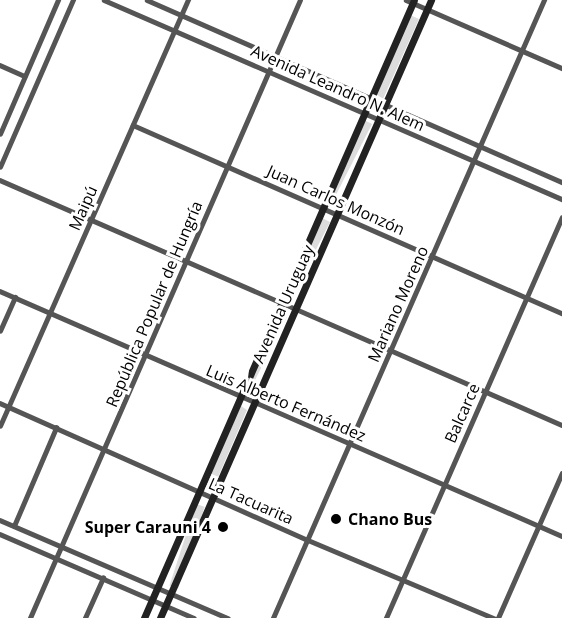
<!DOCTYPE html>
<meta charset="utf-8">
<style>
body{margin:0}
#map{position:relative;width:562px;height:618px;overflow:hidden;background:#fff;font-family:"Open Sans",sans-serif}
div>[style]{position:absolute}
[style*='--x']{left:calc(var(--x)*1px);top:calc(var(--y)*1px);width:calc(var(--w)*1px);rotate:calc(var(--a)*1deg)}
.green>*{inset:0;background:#dcdcdc;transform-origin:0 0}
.street>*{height:4.5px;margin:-2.25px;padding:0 2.25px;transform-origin:2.25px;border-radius:2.25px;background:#555}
.secondary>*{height:7px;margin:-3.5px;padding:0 3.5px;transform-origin:3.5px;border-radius:3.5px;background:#222}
.dots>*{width:16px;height:16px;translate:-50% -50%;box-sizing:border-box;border:3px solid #fff;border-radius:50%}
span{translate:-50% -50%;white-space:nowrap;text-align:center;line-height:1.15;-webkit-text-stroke:6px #fff;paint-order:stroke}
.street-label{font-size:16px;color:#000}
.poi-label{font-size:16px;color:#000;font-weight:700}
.left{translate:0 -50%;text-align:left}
.right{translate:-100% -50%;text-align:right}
</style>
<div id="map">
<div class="green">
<div style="clip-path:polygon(410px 15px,419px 19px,383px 99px,376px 94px)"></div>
<div style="left:364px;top:120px;width:9px;height:86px;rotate:27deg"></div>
<div style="left:322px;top:218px;width:9px;height:86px;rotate:27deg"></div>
<div style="left:279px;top:313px;width:9px;height:86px;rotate:27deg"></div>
<div style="clip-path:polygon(241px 406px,247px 410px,212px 491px,205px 486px)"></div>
<div style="left:196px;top:504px;width:9px;height:86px;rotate:18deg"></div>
</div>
<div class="street">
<div style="--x:104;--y:0;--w:499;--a:23.5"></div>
<div style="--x:147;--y:0;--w:453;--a:23.7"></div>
<div style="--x:406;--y:0;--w:170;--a:23.6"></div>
<div style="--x:0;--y:65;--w:27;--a:24"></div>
<div style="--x:133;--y:125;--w:468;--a:23.7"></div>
<div style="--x:0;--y:134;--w:146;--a:-66.6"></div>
<div style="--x:0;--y:167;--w:182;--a:-66.4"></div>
<div style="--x:0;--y:180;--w:613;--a:23.55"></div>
<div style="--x:0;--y:291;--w:613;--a:23.55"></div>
<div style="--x:0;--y:331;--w:37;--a:-66"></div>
<div style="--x:0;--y:403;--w:337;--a:24"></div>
<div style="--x:308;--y:540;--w:202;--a:22.8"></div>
<div style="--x:0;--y:426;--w:466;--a:-66.2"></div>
<div style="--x:0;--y:520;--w:248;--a:23.3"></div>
<div style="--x:14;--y:526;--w:107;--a:-66.8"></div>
<div style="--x:0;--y:534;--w:211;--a:23.4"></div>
<div style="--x:30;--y:618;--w:674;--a:-66.4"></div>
<div style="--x:85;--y:618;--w:44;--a:-65.8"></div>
<div style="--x:273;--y:618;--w:675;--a:-66.32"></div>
<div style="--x:386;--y:618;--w:437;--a:-66.3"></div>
<div style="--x:498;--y:618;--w:158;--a:-66.2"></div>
</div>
<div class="secondary">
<div style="--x:144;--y:618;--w:674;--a:-66.4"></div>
<div style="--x:160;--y:618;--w:675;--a:-66.32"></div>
</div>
<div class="dots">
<div style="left:336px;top:519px;background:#000"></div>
<div style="left:223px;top:527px;background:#000"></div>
</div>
<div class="street-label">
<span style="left:338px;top:88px;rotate:24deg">Avenida Leandro N. Alem</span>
<span style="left:336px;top:200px;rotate:24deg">Juan Carlos Monzón</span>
<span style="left:83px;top:208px;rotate:-66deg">Maipú</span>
<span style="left:154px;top:304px;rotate:-67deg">República Popular de Hungría</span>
<span style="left:283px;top:304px;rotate:-66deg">Avenida Uruguay</span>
<span style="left:398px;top:304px;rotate:-66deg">Mariano Moreno</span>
<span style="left:286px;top:403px;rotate:23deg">Luis Alberto Fernández</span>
<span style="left:462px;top:413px;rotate:-66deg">Balcarce</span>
<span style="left:251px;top:501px;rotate:24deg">La Tacuarita</span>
</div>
<div class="poi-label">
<span class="left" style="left:348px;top:519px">Chano Bus</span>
<span class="right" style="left:211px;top:527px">Super Carauni 4</span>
</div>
</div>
